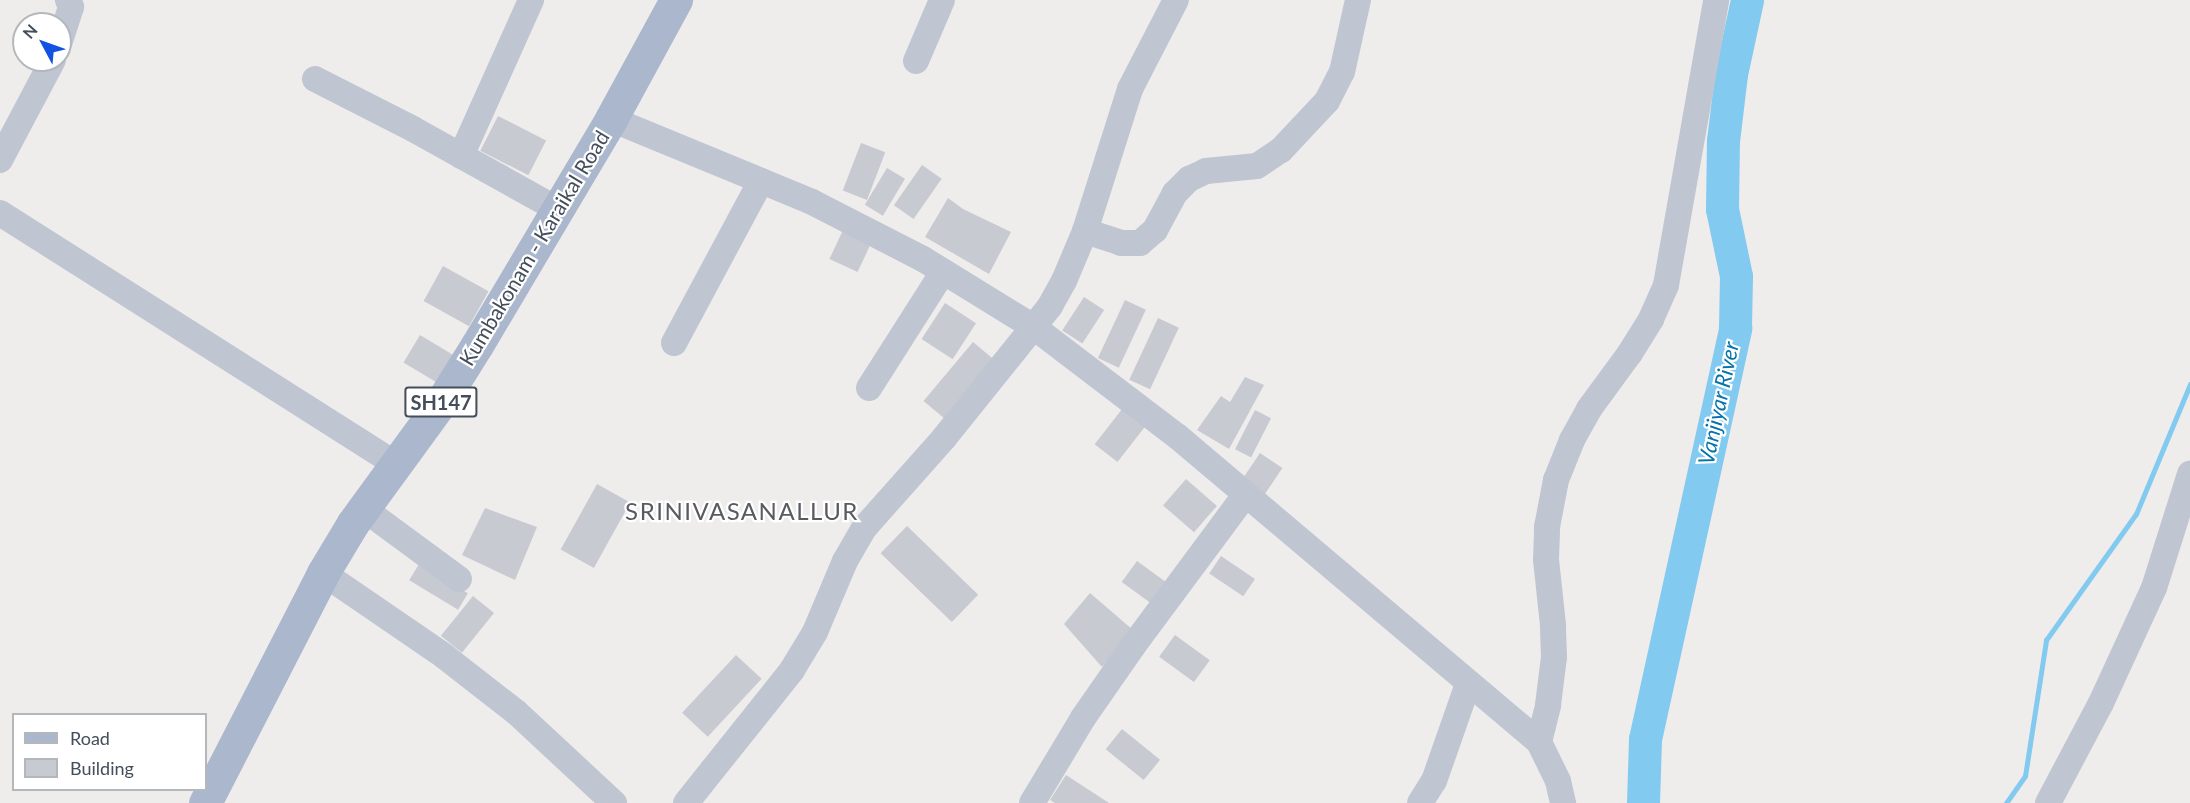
<!DOCTYPE html>
<style>
body{margin:0}
#map{position:relative;width:2190px;height:803px;overflow:hidden;background:#efecec;font-family:Lato,sans-serif}
div>[style]{position:absolute}
[style*='--x']{left:calc(var(--x)*1px);top:calc(var(--y)*1px);width:calc(var(--w)*1px);rotate:calc(var(--a)*1deg)}
.stream>*{height:5px;margin:-2.5px;padding:0 2.5px;transform-origin:2.5px;border-radius:2.5px;background:#82caef}
.river>*{height:33px;margin:-16.5px;padding:0 16.5px;transform-origin:16.5px;border-radius:16.5px;background:#82caef}
.building>*{inset:0;background:#c8cad2;transform-origin:0 0}
.minor>*{height:26px;margin:-13px;padding:0 13px;transform-origin:13px;border-radius:13px;background:#bfc6d2}
.major>*{height:33px;margin:-16.5px;padding:0 16.5px;transform-origin:16.5px;border-radius:16.5px;background:#aab7cd}
span{translate:-50% -50%;white-space:nowrap;text-align:center;line-height:1.15;-webkit-text-stroke:4.5px #fff;paint-order:stroke}
.shield-label span{padding:2px 4px;background:#fff;border:2px solid;border-radius:4px;-webkit-text-stroke-width:0}
.shield-label{font-size:20px;color:#444d5a;font-weight:700}
.street-label{font-size:21px;color:#444d5a}
.water-label{font-size:22px;color:#0773aa;font-style:italic}
.quarter-label{font-size:24px;color:#595b61;letter-spacing:1.5px}
.legend{position:absolute;left:12px;top:713px;width:195px;height:78px;box-sizing:border-box;background:#fff;border:2px solid #b4b8bd;margin:0;padding:8px 10px;list-style:none;font-size:18px;color:#444d5a}
.legend li{display:flex;align-items:center;gap:12px;height:30px}
.legend b{width:30px;border:2px solid #b4b8bd}
.north{position:absolute;left:12px;top:12px;width:60px;height:60px;box-sizing:border-box;background:#fff;border:2px solid #b4b8bd;border-radius:50%;rotate:311deg;font-size:16px;font-weight:700;line-height:24px;text-align:center;color:#444d5a}
.north::after{content:'';display:block;margin:auto;width:21px;height:27px;background:#1252e3;clip-path:polygon(50% 0,100% 100%,50% 72%,0 100%)}
</style>
<div id="map">
<div class="stream">
<div style="--x:2006;--y:803;--w:33;--a:-55"></div>
<div style="--x:2025;--y:776;--w:138;--a:-81.2"></div>
<div style="--x:2046;--y:640;--w:155;--a:-54.5"></div>
<div style="--x:2136;--y:514;--w:141;--a:-67.4"></div>
</div>
<div class="river">
<div style="--x:1643;--y:803;--w:64;--a:-88.2"></div>
<div style="--x:1645;--y:739;--w:421;--a:-77.6"></div>
<div style="--x:1735;--y:328;--w:52;--a:-88.9"></div>
<div style="--x:1736;--y:276;--w:68;--a:-101.8"></div>
<div style="--x:1722;--y:209;--w:68;--a:-89.2"></div>
<div style="--x:1723;--y:141;--w:67;--a:-83.2"></div>
<div style="--x:1731;--y:74;--w:76;--a:-77.8"></div>
</div>
<div class="building">
<div style="left:498px;top:116px;width:54px;height:39px;rotate:27deg"></div>
<div style="left:861px;top:143px;width:26px;height:51px;rotate:21deg"></div>
<div style="left:922px;top:165px;width:24px;height:49px;rotate:35deg"></div>
<div style="left:887px;top:168px;width:21px;height:43px;rotate:31deg"></div>
<div style="clip-path:polygon(948px 198px,963px 209px,1011px 232px,989px 274px,925px 237px)"></div>
<div style="left:843px;top:230px;width:31px;height:32px;rotate:25deg"></div>
<div style="left:443px;top:266px;width:52px;height:40px;rotate:29deg"></div>
<div style="left:1084px;top:297px;width:24px;height:40px;rotate:33deg"></div>
<div style="left:1125px;top:300px;width:23px;height:64px;rotate:25deg"></div>
<div style="left:945px;top:303px;width:37px;height:43px;rotate:33deg"></div>
<div style="left:1158px;top:318px;width:23px;height:68px;rotate:25deg"></div>
<div style="left:420px;top:335px;width:48px;height:32px;rotate:31deg"></div>
<div style="left:973px;top:342px;width:34px;height:77px;rotate:40deg"></div>
<div style="clip-path:polygon(1245px 377px,1264px 385px,1229px 449px,1197px 430px,1221px 396px,1230px 402px)"></div>
<div style="left:1126px;top:404px;width:29px;height:51px;rotate:38deg"></div>
<div style="left:1255px;top:410px;width:18px;height:44px;rotate:27deg"></div>
<div style="left:1260px;top:453px;width:27px;height:31px;rotate:34deg"></div>
<div style="left:1186px;top:479px;width:41px;height:35px;rotate:41deg"></div>
<div style="left:597px;top:484px;width:38px;height:75px;rotate:29deg"></div>
<div style="clip-path:polygon(485px 508px,537px 527px,515px 580px,462px 555px)"></div>
<div style="left:907px;top:526px;width:99px;height:38px;rotate:44deg"></div>
<div style="left:1221px;top:556px;width:41px;height:21px;rotate:34deg"></div>
<div style="left:1137px;top:561px;width:37px;height:26px;rotate:36deg"></div>
<div style="left:419px;top:564px;width:57px;height:19px;rotate:31deg"></div>
<div style="clip-path:polygon(1090px 593px,1133px 630px,1102px 667px,1064px 624px)"></div>
<div style="left:473px;top:596px;width:27px;height:51px;rotate:39deg"></div>
<div style="left:1175px;top:635px;width:43px;height:27px;rotate:36deg"></div>
<div style="left:736px;top:655px;width:35px;height:79px;rotate:43deg"></div>
<div style="left:1122px;top:729px;width:49px;height:26px;rotate:39deg"></div>
<div style="clip-path:polygon(1066px 775px,1109px 803px,1055px 803px,1050px 800px)"></div>
</div>
<div class="minor">
<div style="--x:60;--y:41;--w:36;--a:-72"></div>
<div style="--x:71;--y:7;--w:8;--a:-113"></div>
<div style="--x:916;--y:61;--w:66;--a:-66.9"></div>
<div style="--x:315;--y:79;--w:110;--a:27"></div>
<div style="--x:413;--y:129;--w:165;--a:29.1"></div>
<div style="--x:611;--y:119;--w:217;--a:22.4"></div>
<div style="--x:812;--y:202;--w:125;--a:27.2"></div>
<div style="--x:923;--y:259;--w:132;--a:31.6"></div>
<div style="--x:1035;--y:328;--w:178;--a:37.3"></div>
<div style="--x:1177;--y:436;--w:474;--a:40.2"></div>
<div style="--x:1539;--y:742;--w:43;--a:64"></div>
<div style="--x:1558;--y:781;--w:23;--a:77"></div>
<div style="--x:461;--y:156;--w:171;--a:-65.8"></div>
<div style="--x:0;--y:160;--w:113;--a:-62.1"></div>
<div style="--x:0;--y:213;--w:468;--a:32.4"></div>
<div style="--x:1085;--y:231;--w:38;--a:18"></div>
<div style="--x:1121;--y:243;--w:19;--a:0"></div>
<div style="--x:1140;--y:243;--w:20;--a:-41"></div>
<div style="--x:1155;--y:230;--w:42;--a:-61.6"></div>
<div style="--x:1175;--y:193;--w:20;--a:-45"></div>
<div style="--x:1189;--y:179;--w:19;--a:-25"></div>
<div style="--x:1206;--y:171;--w:51;--a:-5.6"></div>
<div style="--x:1257;--y:166;--w:29;--a:-34"></div>
<div style="--x:1281;--y:150;--w:67;--a:-46.8"></div>
<div style="--x:1327;--y:101;--w:33;--a:-63"></div>
<div style="--x:1342;--y:72;--w:74;--a:-77.5"></div>
<div style="--x:674;--y:343;--w:184;--a:-61.8"></div>
<div style="--x:869;--y:388;--w:138;--a:-57.5"></div>
<div style="--x:364;--y:509;--w:118;--a:36.4"></div>
<div style="--x:323;--y:573;--w:147;--a:34.4"></div>
<div style="--x:444;--y:656;--w:91;--a:37.9"></div>
<div style="--x:516;--y:712;--w:134;--a:42.9"></div>
<div style="--x:1539;--y:742;--w:38;--a:-76"></div>
<div style="--x:1548;--y:705;--w:48;--a:-82.9"></div>
<div style="--x:1554;--y:657;--w:32;--a:-92"></div>
<div style="--x:1553;--y:625;--w:65;--a:-96.1"></div>
<div style="--x:1546;--y:560;--w:33;--a:-88"></div>
<div style="--x:1547;--y:527;--w:48;--a:-79.2"></div>
<div style="--x:1556;--y:480;--w:43;--a:-68.2"></div>
<div style="--x:1572;--y:440;--w:35;--a:-61"></div>
<div style="--x:1589;--y:409;--w:69;--a:-53.8"></div>
<div style="--x:1630;--y:353;--w:40;--a:-58"></div>
<div style="--x:1651;--y:319;--w:37;--a:-66"></div>
<div style="--x:1666;--y:285;--w:289;--a:-80"></div>
<div style="--x:686;--y:803;--w:170;--a:-51.4"></div>
<div style="--x:792;--y:670;--w:44;--a:-58.8"></div>
<div style="--x:815;--y:632;--w:77;--a:-67.1"></div>
<div style="--x:845;--y:561;--w:39;--a:-60"></div>
<div style="--x:865;--y:527;--w:119;--a:-48.4"></div>
<div style="--x:944;--y:438;--w:169;--a:-51.2"></div>
<div style="--x:1050;--y:306;--w:29;--a:-61"></div>
<div style="--x:1064;--y:281;--w:54;--a:-67.2"></div>
<div style="--x:1085;--y:231;--w:149;--a:-72.4"></div>
<div style="--x:1130;--y:89;--w:100;--a:-62.7"></div>
<div style="--x:1032;--y:803;--w:99;--a:-59"></div>
<div style="--x:1083;--y:718;--w:88;--a:-55.2"></div>
<div style="--x:1133;--y:646;--w:189;--a:-53.4"></div>
<div style="--x:1420;--y:803;--w:26;--a:-58"></div>
<div style="--x:1434;--y:781;--w:103;--a:-70.7"></div>
<div style="--x:2048;--y:803;--w:113;--a:-62.1"></div>
<div style="--x:2101;--y:703;--w:127;--a:-65.3"></div>
<div style="--x:2154;--y:588;--w:120;--a:-72.5"></div>
</div>
<div class="major">
<div style="--x:205;--y:803;--w:259;--a:-62.8"></div>
<div style="--x:323;--y:573;--w:58;--a:-59"></div>
<div style="--x:353;--y:523;--w:151;--a:-53.9"></div>
<div style="--x:442;--y:401;--w:66;--a:-58"></div>
<div style="--x:477;--y:345;--w:263;--a:-59.3"></div>
<div style="--x:611;--y:119;--w:136;--a:-61.4"></div>
</div>
<div class="shield-label">
<span style="left:441px;top:402px">SH147</span>
</div>
<div class="street-label">
<span style="left:534px;top:248px;rotate:-59deg">Kumbakonam - Karaikal Road</span>
</div>
<div class="water-label">
<span style="left:1718px;top:403px;rotate:-78deg">Vanjiyar River</span>
</div>
<div class="quarter-label">
<span style="left:742px;top:511px">SRINIVASANALLUR</span>
</div>
<ul class="legend">
<li><b style="height:8px;background:#aab7cd"></b>Road</li>
<li><b style="height:16px;background:#c8cad2"></b>Building</li>
</ul>
<div class="north">N</div>
</div>
